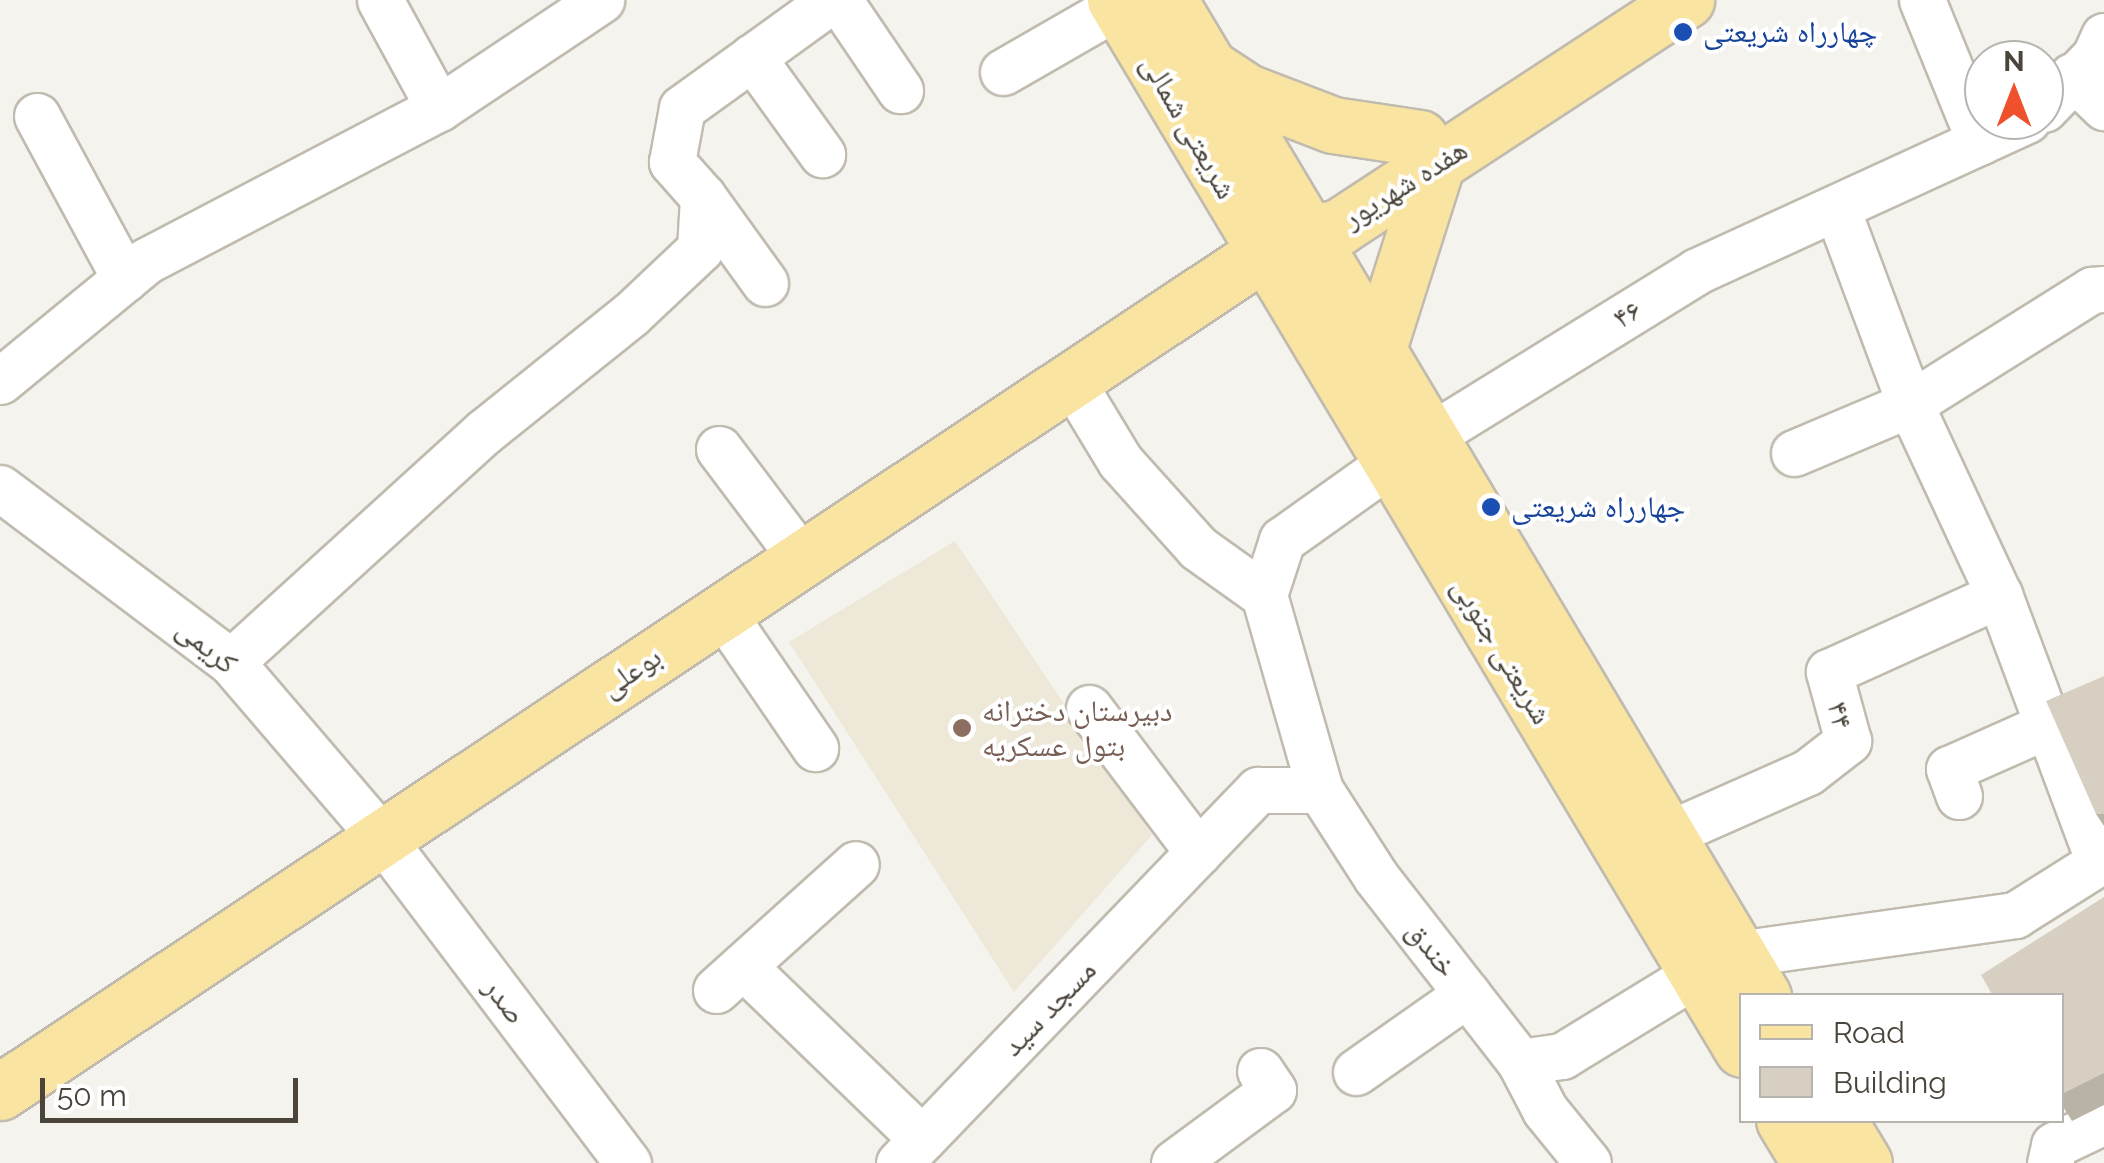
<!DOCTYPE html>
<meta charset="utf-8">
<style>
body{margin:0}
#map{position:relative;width:2104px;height:1163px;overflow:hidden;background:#f5f3ed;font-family:Raleway,"Noto Naskh Arabic",sans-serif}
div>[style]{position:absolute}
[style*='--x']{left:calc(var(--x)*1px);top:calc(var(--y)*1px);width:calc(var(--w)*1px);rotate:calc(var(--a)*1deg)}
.education>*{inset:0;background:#ede8d8}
.roads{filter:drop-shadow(2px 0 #c1bbaf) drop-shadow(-2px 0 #c1bbaf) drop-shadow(0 2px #c1bbaf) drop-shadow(0 -2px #c1bbaf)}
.minor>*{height:45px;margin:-22.5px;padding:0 22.5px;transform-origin:22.5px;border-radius:22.5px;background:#fff}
.major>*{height:55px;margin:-27.5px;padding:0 27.5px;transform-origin:27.5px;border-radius:27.5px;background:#f9e4a2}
.wall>*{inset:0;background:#b9b3a7}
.building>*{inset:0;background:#d7d0c2}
.dots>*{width:28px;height:28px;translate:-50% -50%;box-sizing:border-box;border:5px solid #fff;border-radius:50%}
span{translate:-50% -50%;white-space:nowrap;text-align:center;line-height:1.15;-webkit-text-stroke:8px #fff;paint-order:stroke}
.transit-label{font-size:30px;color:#164399}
.left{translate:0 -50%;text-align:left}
.street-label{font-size:30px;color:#4a443a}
.education-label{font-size:30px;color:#785e54}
.legend{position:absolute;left:1739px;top:993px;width:325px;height:130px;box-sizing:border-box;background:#fff;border:2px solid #b7b4b0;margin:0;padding:12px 18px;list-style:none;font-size:30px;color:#4a443a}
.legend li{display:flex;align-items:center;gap:20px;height:50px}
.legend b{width:50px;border:2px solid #b7b4b0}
.north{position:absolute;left:1964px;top:40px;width:100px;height:100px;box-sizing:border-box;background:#fff;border:2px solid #b7b4b0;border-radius:50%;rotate:0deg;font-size:28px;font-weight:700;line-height:40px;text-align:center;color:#4a443a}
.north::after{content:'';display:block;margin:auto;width:35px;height:45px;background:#ee512b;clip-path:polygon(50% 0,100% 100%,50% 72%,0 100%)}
.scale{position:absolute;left:40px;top:1078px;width:258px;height:45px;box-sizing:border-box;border:5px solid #4a443a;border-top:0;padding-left:12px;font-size:30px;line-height:35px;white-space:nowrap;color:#4a443a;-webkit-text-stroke:8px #fff;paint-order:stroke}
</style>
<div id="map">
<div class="education">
<div style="clip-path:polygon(955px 541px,1152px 835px,1014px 992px,789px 642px)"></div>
</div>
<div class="roads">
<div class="minor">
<div style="--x:380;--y:0;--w:123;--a:61.4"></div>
<div style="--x:839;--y:0;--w:109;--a:55.9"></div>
<div style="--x:1922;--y:0;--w:153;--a:67.8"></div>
<div style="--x:752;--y:57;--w:120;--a:54.2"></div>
<div style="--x:1003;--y:72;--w:133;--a:-29.9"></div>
<div style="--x:2072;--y:76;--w:45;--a:44.1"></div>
<div style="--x:2044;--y:109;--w:74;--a:-46.1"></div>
<div style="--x:2095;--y:56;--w:22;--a:-66"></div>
<div style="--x:37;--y:116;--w:185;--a:61.6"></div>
<div style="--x:703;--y:197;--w:106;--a:54.2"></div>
<div style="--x:1071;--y:380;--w:95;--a:58.8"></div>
<div style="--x:1120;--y:461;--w:117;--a:48.1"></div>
<div style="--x:1198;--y:548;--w:81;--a:35.5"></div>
<div style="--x:0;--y:381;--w:189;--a:-39.4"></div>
<div style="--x:146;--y:261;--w:331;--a:-27.6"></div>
<div style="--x:439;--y:108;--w:195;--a:-33.7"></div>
<div style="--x:1427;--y:438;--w:317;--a:-31.7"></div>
<div style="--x:1697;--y:271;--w:363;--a:-24.6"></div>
<div style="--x:719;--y:449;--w:138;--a:53"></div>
<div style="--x:1794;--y:453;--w:126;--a:-22.9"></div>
<div style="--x:1910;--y:404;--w:215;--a:-32.1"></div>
<div style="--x:2092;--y:290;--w:12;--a:-5"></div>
<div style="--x:0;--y:488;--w:289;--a:37"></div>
<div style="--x:231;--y:662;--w:232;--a:49.4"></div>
<div style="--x:382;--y:838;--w:408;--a:52.9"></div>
<div style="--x:722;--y:612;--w:165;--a:55.6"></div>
<div style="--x:231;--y:662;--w:343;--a:-42.3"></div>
<div style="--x:485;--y:431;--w:186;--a:-38.7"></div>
<div style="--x:630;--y:315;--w:96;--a:-43.3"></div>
<div style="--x:700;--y:249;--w:52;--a:-86.7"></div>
<div style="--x:703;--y:197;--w:47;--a:-131.5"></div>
<div style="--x:672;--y:162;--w:55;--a:-79.5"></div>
<div style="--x:682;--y:108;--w:185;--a:-35.8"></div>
<div style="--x:1089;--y:708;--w:181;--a:52.9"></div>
<div style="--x:1320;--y:790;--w:203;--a:-106"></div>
<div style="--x:1264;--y:595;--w:58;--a:-71.9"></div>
<div style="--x:1282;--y:540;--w:133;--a:-35.5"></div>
<div style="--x:1959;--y:796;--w:29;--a:-110"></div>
<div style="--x:1949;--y:769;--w:108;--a:-24"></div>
<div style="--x:1666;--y:835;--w:155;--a:-23.9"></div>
<div style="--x:1808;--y:772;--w:51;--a:-37.8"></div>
<div style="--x:1848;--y:741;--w:72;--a:-105.4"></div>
<div style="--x:1829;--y:672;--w:187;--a:-24.4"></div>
<div style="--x:1738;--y:954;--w:280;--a:-8"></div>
<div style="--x:2015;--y:915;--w:99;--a:-32.2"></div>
<div style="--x:2099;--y:862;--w:285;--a:-110.5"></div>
<div style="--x:1999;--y:595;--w:211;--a:-115"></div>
<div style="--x:1910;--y:404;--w:208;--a:-110.5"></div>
<div style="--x:743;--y:966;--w:249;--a:44"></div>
<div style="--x:716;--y:990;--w:188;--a:-42"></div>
<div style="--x:1520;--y:1062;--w:54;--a:62.5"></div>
<div style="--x:1545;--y:1110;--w:68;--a:50.9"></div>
<div style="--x:1356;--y:1072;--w:136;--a:-35.1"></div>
<div style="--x:899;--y:1163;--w:518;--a:-46.1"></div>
<div style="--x:1258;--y:790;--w:62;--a:0"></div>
<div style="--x:1320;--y:790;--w:103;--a:57.2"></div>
<div style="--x:1376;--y:877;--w:234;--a:52.1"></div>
<div style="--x:1520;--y:1062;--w:42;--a:-8.1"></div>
<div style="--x:1562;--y:1056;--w:157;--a:-31.5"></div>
<div style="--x:1174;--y:1163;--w:123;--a:-36.4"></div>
<div style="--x:1273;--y:1090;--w:23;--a:-124"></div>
<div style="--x:2050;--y:1163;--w:18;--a:-77"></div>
<div style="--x:2054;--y:1145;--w:55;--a:-25.6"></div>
</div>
<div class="major">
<div style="--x:1115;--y:0;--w:1222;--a:59.13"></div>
<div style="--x:1169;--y:0;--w:1160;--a:59.19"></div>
<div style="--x:1212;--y:69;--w:42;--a:33.3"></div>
<div style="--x:1247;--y:92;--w:92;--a:21"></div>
<div style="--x:1333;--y:125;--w:88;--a:8.5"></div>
<div style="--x:1377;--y:352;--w:195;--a:-72.4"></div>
<div style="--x:0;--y:1092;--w:1516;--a:-33.6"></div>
<div style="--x:1263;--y:253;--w:48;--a:-23.4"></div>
<div style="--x:1307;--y:234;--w:33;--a:-12"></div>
<div style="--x:1339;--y:227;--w:415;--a:-33.2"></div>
<div style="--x:1784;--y:1120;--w:50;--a:58.8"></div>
<div style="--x:1838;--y:1120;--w:50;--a:58.8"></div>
</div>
</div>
<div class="wall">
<div style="clip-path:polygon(2104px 676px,2104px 826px,2096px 814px)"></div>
<div style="clip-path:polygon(2104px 897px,2104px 1105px,2072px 1121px,2062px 1105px,2062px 996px)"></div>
</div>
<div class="building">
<div style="clip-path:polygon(2104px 676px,2104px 814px,2096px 814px,2046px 701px)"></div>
<div style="clip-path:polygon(2104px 897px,2104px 1073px,2062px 1094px,2062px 996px,1993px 996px,1981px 975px)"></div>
</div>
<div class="dots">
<div style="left:1683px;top:32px;background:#1a4fb4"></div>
<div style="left:1491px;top:507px;background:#1a4fb4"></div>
<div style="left:962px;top:728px;background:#8d6e63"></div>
</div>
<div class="transit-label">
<span class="left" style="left:1703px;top:32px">چهارراه شریعتی</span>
<span class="left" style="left:1511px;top:507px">جهارراه شریعتی</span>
</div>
<div class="street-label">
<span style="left:1189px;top:127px;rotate:60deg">شریعتی شمالی</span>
<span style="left:1405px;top:184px;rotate:-32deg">هفده شهریور</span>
<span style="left:1627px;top:314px;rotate:-31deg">۴۶</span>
<span style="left:207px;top:646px;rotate:40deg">کریمی</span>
<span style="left:1502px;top:651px;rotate:59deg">شریعتی جنوبی</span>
<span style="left:631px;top:672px;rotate:-34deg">بوعلی</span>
<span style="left:1840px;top:715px;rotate:77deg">۴۴</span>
<span style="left:1432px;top:949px;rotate:52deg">خندق</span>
<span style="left:505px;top:1001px;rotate:53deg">صدر</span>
<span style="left:1049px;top:1008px;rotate:-46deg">مسجد سید</span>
</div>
<div class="education-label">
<span class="left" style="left:982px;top:728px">دبیرستان دخترانه<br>بتول عسکریه</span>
</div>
<ul class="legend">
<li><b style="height:12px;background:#f9e4a2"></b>Road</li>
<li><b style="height:28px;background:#d7d0c2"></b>Building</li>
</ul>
<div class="north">N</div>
<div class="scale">50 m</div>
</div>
